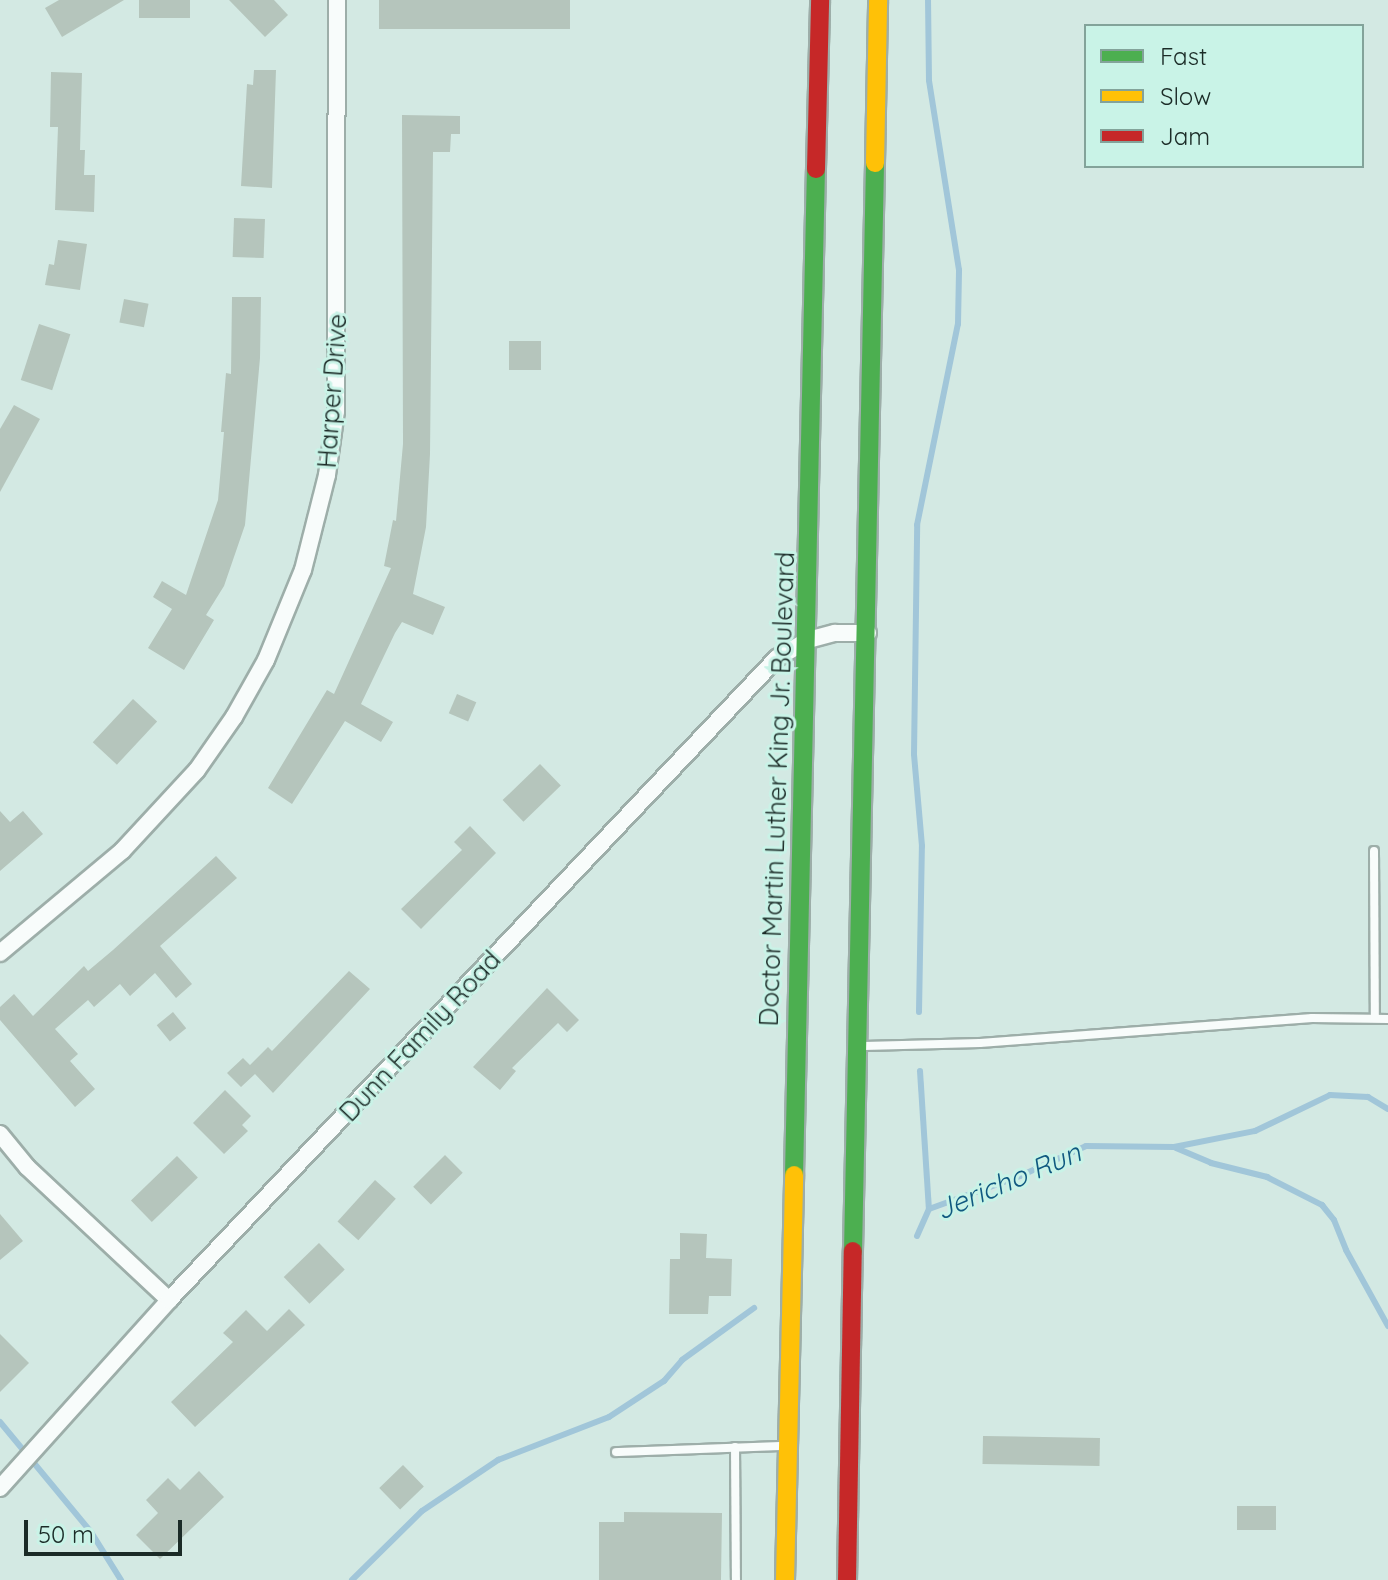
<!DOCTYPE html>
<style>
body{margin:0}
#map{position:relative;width:1388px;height:1580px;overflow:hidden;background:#d3e9e3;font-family:Quicksand,sans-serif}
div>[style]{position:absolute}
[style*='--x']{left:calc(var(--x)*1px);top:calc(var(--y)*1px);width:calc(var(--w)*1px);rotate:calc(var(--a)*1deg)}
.stream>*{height:6px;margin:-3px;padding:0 3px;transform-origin:3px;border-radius:3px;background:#a1c6d9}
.building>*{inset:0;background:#b5c5bc;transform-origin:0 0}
.roads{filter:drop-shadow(2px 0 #9daea9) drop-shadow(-2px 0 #9daea9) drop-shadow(0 2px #9daea9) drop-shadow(0 -2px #9daea9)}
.lane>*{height:8px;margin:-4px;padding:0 4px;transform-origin:4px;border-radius:4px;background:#f8fcfb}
.street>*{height:16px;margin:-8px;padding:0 8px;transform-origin:8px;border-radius:8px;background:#f8fcfb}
.fast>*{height:18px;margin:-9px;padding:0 9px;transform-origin:9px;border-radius:9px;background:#4caf50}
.slow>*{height:18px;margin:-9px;padding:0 9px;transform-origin:9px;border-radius:9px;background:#ffc107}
.jam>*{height:18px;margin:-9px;padding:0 9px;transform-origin:9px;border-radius:9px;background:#c62828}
span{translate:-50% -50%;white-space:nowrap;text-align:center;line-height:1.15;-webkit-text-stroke:6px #c9f3e7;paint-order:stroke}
.street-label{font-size:26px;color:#1b2b27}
.water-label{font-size:28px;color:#105980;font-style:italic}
.legend{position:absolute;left:1084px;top:24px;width:280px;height:144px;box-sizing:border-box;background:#c9f3e7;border:2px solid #83a39a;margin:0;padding:10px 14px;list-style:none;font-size:24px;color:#1b2b27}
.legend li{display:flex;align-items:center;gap:16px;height:40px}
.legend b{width:40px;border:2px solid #83a39a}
.scale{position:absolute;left:24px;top:1520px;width:158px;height:36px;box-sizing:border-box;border:4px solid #1b2b27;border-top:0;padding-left:10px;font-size:24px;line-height:28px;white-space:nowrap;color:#1b2b27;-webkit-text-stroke:6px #c9f3e7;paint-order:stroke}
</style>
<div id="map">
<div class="stream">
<div style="--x:919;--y:1012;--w:166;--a:-89"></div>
<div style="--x:922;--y:846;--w:92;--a:-95"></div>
<div style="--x:914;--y:754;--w:229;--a:-89.2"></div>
<div style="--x:917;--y:525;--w:205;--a:-78.5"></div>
<div style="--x:958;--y:324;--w:54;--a:-88.9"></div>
<div style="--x:959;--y:270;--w:192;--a:-99"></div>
<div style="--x:929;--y:80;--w:80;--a:-90.7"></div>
<div style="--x:920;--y:1071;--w:138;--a:86.3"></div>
<div style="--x:1176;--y:1148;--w:38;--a:23"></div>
<div style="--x:1211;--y:1163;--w:58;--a:14"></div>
<div style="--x:1267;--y:1177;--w:62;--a:27"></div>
<div style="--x:1322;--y:1205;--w:19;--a:51"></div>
<div style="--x:1334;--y:1220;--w:32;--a:68"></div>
<div style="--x:1346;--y:1250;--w:87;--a:61.1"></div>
<div style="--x:917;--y:1236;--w:30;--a:-66"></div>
<div style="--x:929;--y:1209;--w:97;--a:-19.9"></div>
<div style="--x:1020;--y:1176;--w:72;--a:-24.4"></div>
<div style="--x:1086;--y:1146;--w:88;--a:0.7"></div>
<div style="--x:1174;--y:1147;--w:83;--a:-11.2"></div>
<div style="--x:1255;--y:1131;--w:83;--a:-25.6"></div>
<div style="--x:1330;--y:1095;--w:38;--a:3"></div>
<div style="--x:1368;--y:1097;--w:23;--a:31"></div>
<div style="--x:0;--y:1422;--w:143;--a:50.4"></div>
<div style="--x:91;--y:1532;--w:57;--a:58"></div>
<div style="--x:352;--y:1580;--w:98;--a:-44.6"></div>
<div style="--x:422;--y:1511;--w:92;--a:-33.9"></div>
<div style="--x:498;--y:1460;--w:119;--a:-21.2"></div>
<div style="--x:609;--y:1417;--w:66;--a:-33.2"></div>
<div style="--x:664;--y:1381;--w:28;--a:-49"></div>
<div style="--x:682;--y:1360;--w:89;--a:-35.8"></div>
</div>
<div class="building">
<div style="clip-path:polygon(59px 0,124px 0,62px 37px,45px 8px)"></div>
<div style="left:139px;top:0;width:51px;height:18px"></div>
<div style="clip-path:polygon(229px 0,274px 0,288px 15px,265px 37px)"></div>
<div style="left:379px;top:0;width:191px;height:29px"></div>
<div style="clip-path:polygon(254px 70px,276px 70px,272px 188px,241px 186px,247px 84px,253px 85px)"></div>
<div style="clip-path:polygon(51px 72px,82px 73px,80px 150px,85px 150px,84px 175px,95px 175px,94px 212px,55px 210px,58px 127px,50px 127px)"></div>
<div style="clip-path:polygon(402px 115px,460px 116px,460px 134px,451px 134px,450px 152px,433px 152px,430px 454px,426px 527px,413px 594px,445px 607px,433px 635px,402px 622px,395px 633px,361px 704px,393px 722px,381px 742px,345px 721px,292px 804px,268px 788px,327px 690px,334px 694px,391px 568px,384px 566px,393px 520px,396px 521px,403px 444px)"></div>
<div style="left:234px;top:218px;width:31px;height:39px;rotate:2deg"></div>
<div style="clip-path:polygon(58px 240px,87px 244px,80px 290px,45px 285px,49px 264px,54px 265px)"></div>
<div style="clip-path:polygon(232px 297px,261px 297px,260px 358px,245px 525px,224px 586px,206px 615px,214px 620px,184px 670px,148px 648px,172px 609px,153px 597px,162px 581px,186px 595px,218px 500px,224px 432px,221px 432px,226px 373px,231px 374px)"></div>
<div style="left:124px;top:299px;width:25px;height:24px;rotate:11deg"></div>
<div style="left:39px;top:324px;width:33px;height:59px;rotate:18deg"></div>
<div style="left:509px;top:341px;width:32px;height:29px"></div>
<div style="clip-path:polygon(14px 405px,40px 419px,0 492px,0 429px)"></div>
<div style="left:457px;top:694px;width:21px;height:21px;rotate:23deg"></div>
<div style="left:133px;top:699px;width:33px;height:59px;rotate:43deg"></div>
<div style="left:540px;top:764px;width:30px;height:52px;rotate:46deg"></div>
<div style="clip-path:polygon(0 811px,10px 822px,23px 811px,43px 834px,0 871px)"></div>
<div style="clip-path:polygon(470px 826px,496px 853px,421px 929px,401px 909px,462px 850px,454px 842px)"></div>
<div style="clip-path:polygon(216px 856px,237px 878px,160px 946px,192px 984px,176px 998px,155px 973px,130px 996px,120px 984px,94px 1007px,88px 1000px,55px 1029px,78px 1054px,70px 1061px,95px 1089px,75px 1107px,0 1020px,0 1007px,14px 994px,33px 1016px,84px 966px,88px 971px,113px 950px)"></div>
<div style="clip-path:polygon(349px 971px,370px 989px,273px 1093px,255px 1074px,241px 1087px,227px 1073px,243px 1058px,250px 1065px,268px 1047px,272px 1051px)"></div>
<div style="clip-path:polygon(547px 988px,579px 1020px,567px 1032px,558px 1023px,512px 1068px,516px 1071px,500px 1090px,473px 1067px)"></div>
<div style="left:173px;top:1012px;width:21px;height:21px;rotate:51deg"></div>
<div style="clip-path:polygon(225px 1090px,251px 1116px,242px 1125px,248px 1131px,224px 1154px,193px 1123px)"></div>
<div style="left:445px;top:1155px;width:25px;height:45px;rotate:45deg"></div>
<div style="left:177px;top:1156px;width:30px;height:64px;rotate:46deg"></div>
<div style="left:375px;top:1180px;width:28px;height:56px;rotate:42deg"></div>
<div style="clip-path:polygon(0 1214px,23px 1241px,0 1260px)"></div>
<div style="clip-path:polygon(680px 1233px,707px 1234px,706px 1258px,732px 1259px,731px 1296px,709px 1296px,708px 1314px,669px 1314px,670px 1259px,680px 1259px)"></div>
<div style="left:319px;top:1243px;width:37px;height:49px;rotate:46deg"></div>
<div style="clip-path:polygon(289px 1309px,305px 1325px,195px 1427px,171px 1402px,233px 1342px,223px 1333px,246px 1310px,267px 1331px)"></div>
<div style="clip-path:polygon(0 1334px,29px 1363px,0 1392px)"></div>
<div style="left:983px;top:1436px;width:117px;height:28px;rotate:1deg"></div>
<div style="left:403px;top:1465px;width:30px;height:33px;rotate:46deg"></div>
<div style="clip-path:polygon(199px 1471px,224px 1497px,160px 1559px,136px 1535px,158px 1513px,146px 1500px,168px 1478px,180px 1490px)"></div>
<div style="left:1237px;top:1506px;width:39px;height:24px"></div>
<div style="clip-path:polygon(624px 1512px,722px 1513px,721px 1580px,599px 1580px,599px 1522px,624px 1522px)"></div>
</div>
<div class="roads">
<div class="lane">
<div style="--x:1374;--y:851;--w:167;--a:89.7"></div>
<div style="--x:864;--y:1046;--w:116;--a:-1.5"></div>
<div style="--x:980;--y:1043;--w:333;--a:-4.3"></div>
<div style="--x:1312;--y:1018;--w:76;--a:0.8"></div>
<div style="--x:735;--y:1447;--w:133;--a:89.6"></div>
<div style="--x:616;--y:1452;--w:167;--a:-2.1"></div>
</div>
<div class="street">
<div style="--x:0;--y:953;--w:159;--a:-39.9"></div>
<div style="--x:122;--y:851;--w:110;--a:-47.2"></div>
<div style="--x:197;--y:770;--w:65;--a:-55.1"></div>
<div style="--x:234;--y:717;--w:65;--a:-60.7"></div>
<div style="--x:266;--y:660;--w:97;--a:-67.7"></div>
<div style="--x:303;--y:570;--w:98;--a:-75.8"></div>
<div style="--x:327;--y:475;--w:65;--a:-82"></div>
<div style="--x:336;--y:411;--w:411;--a:-89.9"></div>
<div style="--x:0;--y:1134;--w:43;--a:50.7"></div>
<div style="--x:27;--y:1167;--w:195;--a:43.1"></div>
<div style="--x:0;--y:1488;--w:253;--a:-48"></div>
<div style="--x:169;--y:1300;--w:884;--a:-46.56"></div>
<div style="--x:777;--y:658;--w:36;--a:-30"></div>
<div style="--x:808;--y:640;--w:28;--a:-15"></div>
<div style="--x:835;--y:633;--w:33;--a:0"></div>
</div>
<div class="fast">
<div style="--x:794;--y:1175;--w:1006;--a:-88.75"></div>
<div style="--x:853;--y:1251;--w:1088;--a:-88.84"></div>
</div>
<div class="slow">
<div style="--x:875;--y:163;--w:163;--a:-88.9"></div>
<div style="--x:785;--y:1580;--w:405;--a:-88.7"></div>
</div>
<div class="jam">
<div style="--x:816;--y:169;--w:169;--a:-88.6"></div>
<div style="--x:847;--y:1580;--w:329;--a:-89"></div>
</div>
</div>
<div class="street-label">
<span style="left:332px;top:391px;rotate:-86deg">Harper Drive</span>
<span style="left:777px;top:789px;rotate:-88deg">Doctor Martin Luther King Jr. Boulevard</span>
<span style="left:420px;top:1036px;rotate:-47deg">Dunn Family Road</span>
</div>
<div class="water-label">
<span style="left:1008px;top:1181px;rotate:-23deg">Jericho Run</span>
</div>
<ul class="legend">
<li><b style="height:10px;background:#4caf50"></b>Fast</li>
<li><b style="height:10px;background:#ffc107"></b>Slow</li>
<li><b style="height:10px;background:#c62828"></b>Jam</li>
</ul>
<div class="scale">50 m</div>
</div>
